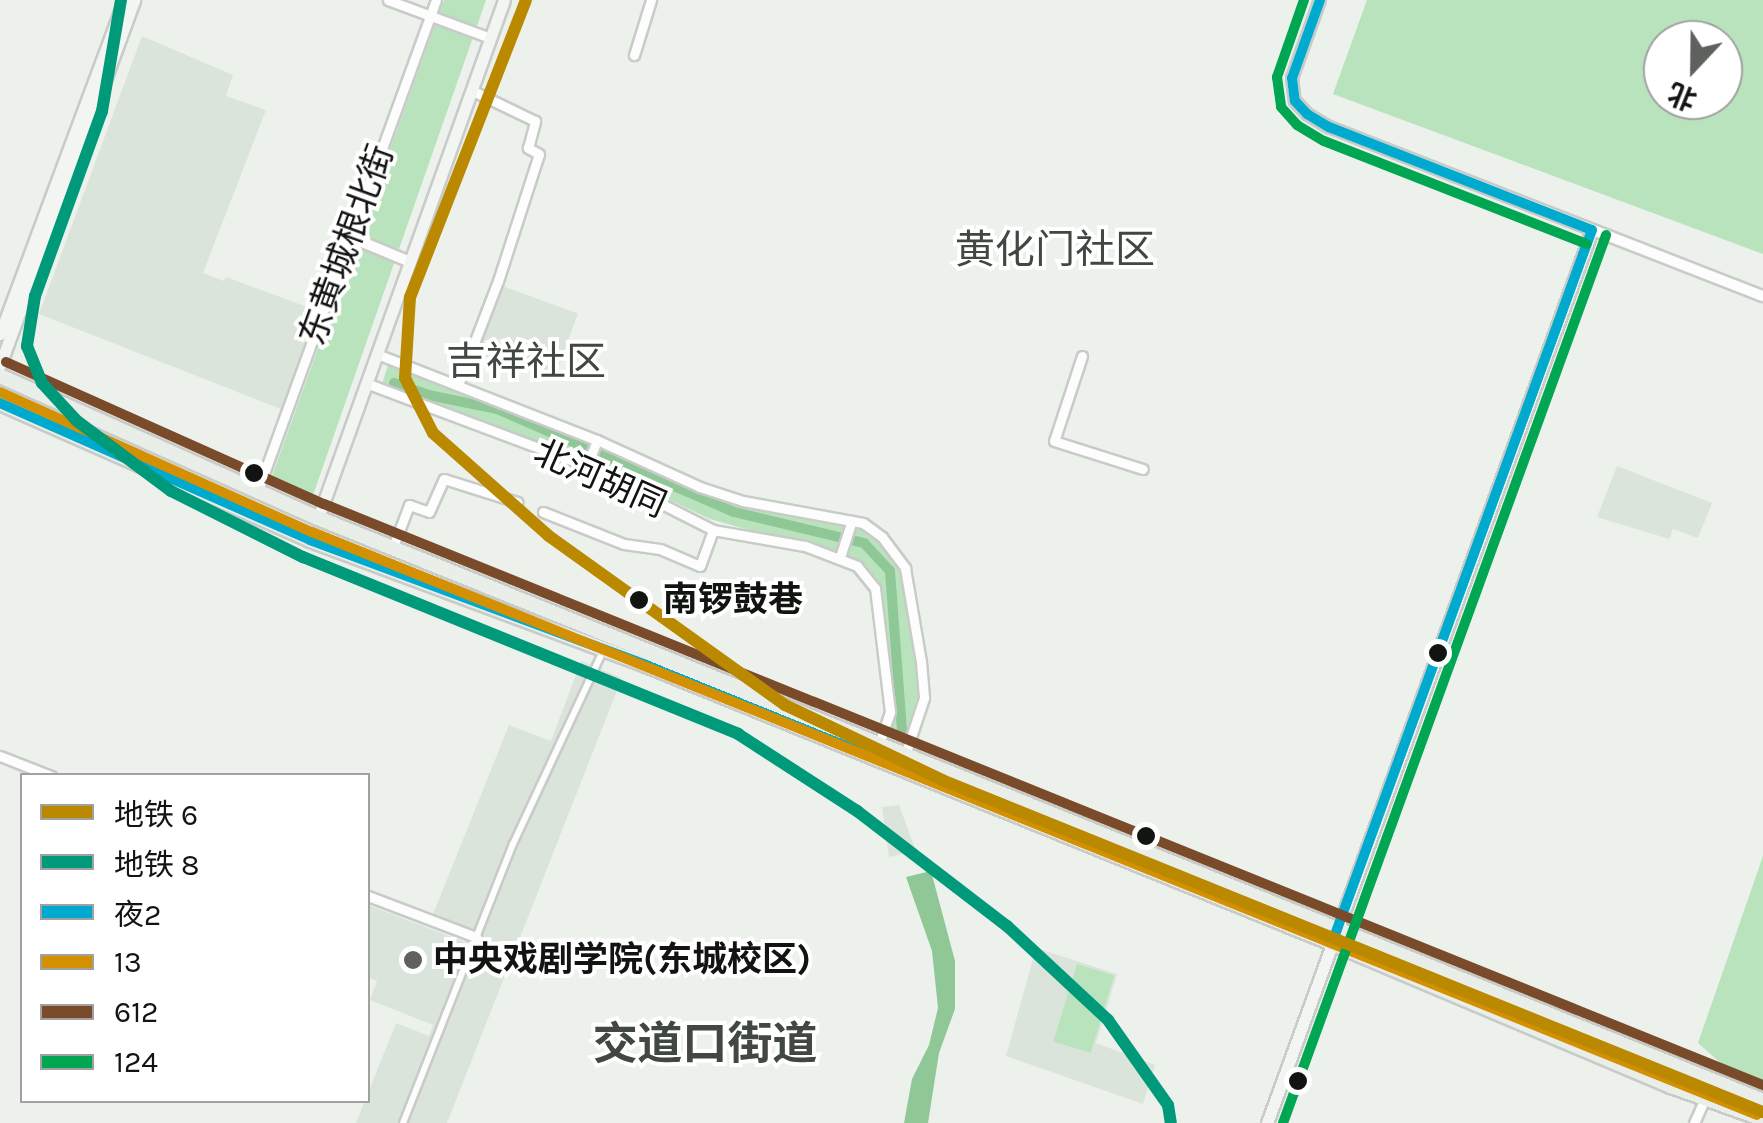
<!DOCTYPE html>
<meta charset="utf-8">
<style>
body{margin:0}
#map{position:relative;width:1763px;height:1123px;overflow:hidden;background:#ecf1ec;font-family:Karla,"Noto Sans SC",sans-serif}
div>[style]{position:absolute}
[style*='--x']{left:calc(var(--x)*1px);top:calc(var(--y)*1px);width:calc(var(--w)*1px);rotate:calc(var(--a)*1deg)}
.built>*{inset:0;background:#dbe4db;transform-origin:0 0}
.green>*{inset:0;background:#b8e3bc;transform-origin:0 0}
.water>*{inset:0;background:#90c797}
.canal>*{height:10px;margin:-5px;padding:0 5px;transform-origin:5px;border-radius:5px;background:#90c797}
.roads{filter:drop-shadow(2px 0 #c8cbc8) drop-shadow(-2px 0 #c8cbc8) drop-shadow(0 2px #c8cbc8) drop-shadow(0 -2px #c8cbc8)}
.pedestrian>*{height:6px;margin:-3px;padding:0 3px;transform-origin:3px;border-radius:3px;background:#fcfdfc}
.minor>*{height:9px;margin:-4.5px;padding:0 4.5px;transform-origin:4.5px;border-radius:4.5px;background:#fcfdfc}
.tertiary>*{height:10px;margin:-5px;padding:0 5px;transform-origin:5px;border-radius:5px;background:#fcfdfc}
.secondary>*{height:11px;margin:-5.5px;padding:0 5.5px;transform-origin:5.5px;border-radius:5.5px;background:#f2f5f2}
.primary>*{height:14px;margin:-7px;padding:0 7px;transform-origin:7px;border-radius:7px;background:#e9eee9}
.bus-1>*{height:10px;margin:-5px;padding:0 5px;transform-origin:5px;border-radius:5px;background:#00a9ce}
.bus-2>*{height:10px;margin:-5px;padding:0 5px;transform-origin:5px;border-radius:5px;background:#d49003}
.bus-3>*{height:10px;margin:-5px;padding:0 5px;transform-origin:5px;border-radius:5px;background:#7a4b2a}
.bus-4>*{height:10px;margin:-5px;padding:0 5px;transform-origin:5px;border-radius:5px;background:#00a651}
.metro-1>*{height:12px;margin:-6px;padding:0 6px;transform-origin:6px;border-radius:6px;background:#bb8900}
.metro-2>*{height:12px;margin:-6px;padding:0 6px;transform-origin:6px;border-radius:6px;background:#00997a}
.dots>*{width:28px;height:28px;translate:-50% -50%;box-sizing:border-box;border:5px solid #fff;border-radius:50%}
span{translate:-50% -50%;white-space:nowrap;text-align:center;line-height:1.15;-webkit-text-stroke:8px #fff;paint-order:stroke}
.street-label{font-size:35px;color:#111411}
.stop-label{font-size:35px;color:#111411;font-weight:700}
.left{translate:0 -50%;text-align:left}
.poi-label{font-size:35px;color:#111411;font-weight:700}
.quarter-label{font-size:40px;color:#414842}
.district-label{font-size:45px;color:#414842;font-weight:700}
.legend{position:absolute;left:20px;top:773px;width:350px;height:330px;box-sizing:border-box;background:#fff;border:2px solid #a0a1a0;margin:0;padding:12px 18px;list-style:none;font-size:30px;color:#111411}
.legend li{display:flex;align-items:center;gap:20px;height:50px}
.legend b{width:50px;border:2px solid #a0a1a0}
.north{position:absolute;left:1643px;top:20px;width:100px;height:100px;box-sizing:border-box;background:#fff;border:2px solid #a0a1a0;border-radius:50%;rotate:202deg;font-size:28px;font-weight:700;line-height:40px;text-align:center;color:#111411}
.north::after{content:'';display:block;margin:auto;width:35px;height:45px;background:#5e615e;clip-path:polygon(50% 0,100% 100%,50% 72%,0 100%)}
</style>
<div id="map">
<div class="built">
<div style="clip-path:polygon(142px 36px,233px 75px,226px 96px,266px 110px,203px 273px,224px 281px,226px 277px,318px 311px,281px 409px,39px 314px)"></div>
<div style="left:500px;top:285px;width:83px;height:72px;rotate:20deg"></div>
<div style="clip-path:polygon(1617px 466px,1712px 503px,1698px 538px,1673px 529px,1669px 539px,1597px 517px)"></div>
<div style="clip-path:polygon(581px 661px,622px 678px,447px 1123px,356px 1123px,396px 1023px,429px 1036px,433px 1025px,370px 1000px,377px 981px,368px 977px,368px 905px,465px 942px,469px 929px,433px 914px,509px 725px,551px 741px)"></div>
<div style="clip-path:polygon(899px 805px,916px 851px,889px 857px,882px 807px)"></div>
<div style="clip-path:polygon(1036px 948px,1117px 974px,1096px 1043px,1155px 1065px,1143px 1104px,1006px 1056px)"></div>
</div>
<div class="green">
<div style="clip-path:polygon(444px 0,486px 0,312px 498px,271px 482px,272px 476px)"></div>
<div style="clip-path:polygon(evenodd,1367px 0,1763px 0,1763px 254px,1333px 94px,1367px 0,1723px 40px,1723px 100px,1663px 100px,1663px 40px,1723px 40px)"></div>
<div style="clip-path:polygon(389px 362px,736px 502px,859px 529px,881px 542px,901px 563px,908px 588px,918px 695px,906px 734px,889px 727px,873px 580px,856px 560px,710px 519px,608px 471px,382px 384px)"></div>
<div style="clip-path:polygon(1763px 856px,1763px 1088px,1740px 1080px,1698px 1043px)"></div>
<div style="left:1077px;top:964px;width:39px;height:81px;rotate:17deg"></div>
</div>
<div class="water">
<div style="clip-path:polygon(931px 871px,955px 961px,955px 1009px,939px 1053px,928px 1123px,904px 1123px,912px 1079px,929px 1045px,938px 1008px,932px 951px,906px 877px)"></div>
</div>
<div class="canal">
<div style="--x:394;--y:383;--w:36;--a:19"></div>
<div style="--x:428;--y:395;--w:70;--a:11.5"></div>
<div style="--x:497;--y:409;--w:258;--a:23.5"></div>
<div style="--x:734;--y:512;--w:134;--a:13.4"></div>
<div style="--x:864;--y:543;--w:38;--a:47"></div>
<div style="--x:890;--y:571;--w:161;--a:85.7"></div>
</div>
<div class="roads">
<div class="pedestrian">
<div style="--x:403;--y:1123;--w:300;--a:-68.5"></div>
<div style="--x:513;--y:844;--w:213;--a:-65"></div>
</div>
<div class="minor">
<div style="--x:388;--y:0;--w:109;--a:20.4"></div>
<div style="--x:634;--y:55;--w:58;--a:-72.8"></div>
<div style="--x:377;--y:354;--w:236;--a:21.4"></div>
<div style="--x:597;--y:440;--w:113;--a:24.5"></div>
<div style="--x:700;--y:487;--w:45;--a:18"></div>
<div style="--x:743;--y:501;--w:122;--a:10.4"></div>
<div style="--x:863;--y:523;--w:24;--a:36"></div>
<div style="--x:882;--y:537;--w:39;--a:53"></div>
<div style="--x:905;--y:568;--w:95;--a:80.3"></div>
<div style="--x:921;--y:662;--w:36;--a:85"></div>
<div style="--x:924;--y:698;--w:60;--a:108.4"></div>
<div style="--x:1082;--y:356;--w:89;--a:108.2"></div>
<div style="--x:1054;--y:441;--w:93;--a:17.5"></div>
<div style="--x:366;--y:383;--w:236;--a:20.6"></div>
<div style="--x:587;--y:466;--w:141;--a:26.9"></div>
<div style="--x:713;--y:530;--w:93;--a:9.9"></div>
<div style="--x:805;--y:546;--w:56;--a:21"></div>
<div style="--x:857;--y:566;--w:28;--a:51"></div>
<div style="--x:875;--y:588;--w:125;--a:83.1"></div>
<div style="--x:890;--y:712;--w:34;--a:109"></div>
<div style="--x:458;--y:385;--w:111;--a:-69"></div>
<div style="--x:498;--y:281;--w:133;--a:-72.1"></div>
<div style="--x:539;--y:154;--w:13;--a:-151"></div>
<div style="--x:528;--y:148;--w:28;--a:-75"></div>
<div style="--x:535;--y:121;--w:71;--a:-154.2"></div>
<div style="--x:587;--y:466;--w:28;--a:-69"></div>
<div style="--x:258;--y:490;--w:521;--a:-70.04"></div>
<div style="--x:543;--y:512;--w:87;--a:21.6"></div>
<div style="--x:624;--y:544;--w:36;--a:8"></div>
<div style="--x:660;--y:549;--w:43;--a:23"></div>
<div style="--x:700;--y:566;--w:38;--a:-70"></div>
<div style="--x:393;--y:547;--w:45;--a:-69.1"></div>
<div style="--x:409;--y:505;--w:21;--a:19"></div>
<div style="--x:429;--y:512;--w:36;--a:-66"></div>
<div style="--x:444;--y:479;--w:77;--a:17.5"></div>
<div style="--x:840;--y:557;--w:38;--a:-72"></div>
<div style="--x:0;--y:756;--w:55;--a:21.4"></div>
<div style="--x:368;--y:896;--w:116;--a:20.8"></div>
<div style="--x:1694;--y:1123;--w:27;--a:-66"></div>
</div>
<div class="tertiary">
<div style="--x:1320;--y:0;--w:83;--a:109.7"></div>
<div style="--x:1292;--y:78;--w:23;--a:83"></div>
<div style="--x:1295;--y:101;--w:18;--a:47"></div>
<div style="--x:1307;--y:114;--w:26;--a:31"></div>
<div style="--x:1329;--y:127;--w:466;--a:21.3"></div>
<div style="--x:350;--y:237;--w:65;--a:22.6"></div>
</div>
<div class="secondary">
<div style="--x:0;--y:334;--w:356;--a:-69.6"></div>
<div style="--x:0;--y:365;--w:389;--a:-69.8"></div>
<div style="--x:318;--y:518;--w:550;--a:-70.25"></div>
<div style="--x:1267;--y:1123;--w:950;--a:-70"></div>
</div>
<div class="primary">
<div style="--x:0;--y:376;--w:348;--a:24.1"></div>
<div style="--x:318;--y:518;--w:1558;--a:21.97"></div>
<div style="--x:0;--y:403;--w:339;--a:23.8"></div>
<div style="--x:310;--y:540;--w:358;--a:20.4"></div>
<div style="--x:646;--y:665;--w:740;--a:22.06"></div>
<div style="--x:1332;--y:943;--w:368;--a:22.9"></div>
<div style="--x:1671;--y:1086;--w:98;--a:19.7"></div>
</div>
</div>
<div class="bus-1">
<div style="--x:1320;--y:0;--w:83;--a:109.7"></div>
<div style="--x:1292;--y:78;--w:23;--a:83"></div>
<div style="--x:1295;--y:101;--w:18;--a:47"></div>
<div style="--x:1307;--y:114;--w:26;--a:31"></div>
<div style="--x:1329;--y:127;--w:282;--a:21.4"></div>
<div style="--x:0;--y:403;--w:339;--a:23.8"></div>
<div style="--x:310;--y:540;--w:358;--a:20.4"></div>
<div style="--x:646;--y:665;--w:740;--a:22.06"></div>
<div style="--x:1332;--y:943;--w:759;--a:-69.97"></div>
</div>
<div class="bus-2">
<div style="--x:0;--y:392;--w:342;--a:24.2"></div>
<div style="--x:312;--y:532;--w:1558;--a:21.97"></div>
</div>
<div class="bus-3">
<div style="--x:6;--y:362;--w:348;--a:24.1"></div>
<div style="--x:324;--y:504;--w:1552;--a:21.99"></div>
</div>
<div class="bus-4">
<div style="--x:1304;--y:0;--w:82;--a:109.3"></div>
<div style="--x:1277;--y:77;--w:30;--a:82"></div>
<div style="--x:1281;--y:107;--w:24;--a:48"></div>
<div style="--x:1297;--y:125;--w:31;--a:31"></div>
<div style="--x:1324;--y:141;--w:282;--a:21.4"></div>
<div style="--x:1283;--y:1123;--w:945;--a:-70.01"></div>
</div>
<div class="metro-1">
<div style="--x:526;--y:0;--w:319;--a:111.3"></div>
<div style="--x:410;--y:297;--w:81;--a:93.5"></div>
<div style="--x:405;--y:378;--w:62;--a:63"></div>
<div style="--x:433;--y:433;--w:155;--a:41.6"></div>
<div style="--x:549;--y:536;--w:290;--a:35.6"></div>
<div style="--x:785;--y:705;--w:174;--a:25.5"></div>
<div style="--x:942;--y:780;--w:886;--a:22.02"></div>
</div>
<div class="metro-2">
<div style="--x:121;--y:0;--w:113;--a:99.7"></div>
<div style="--x:102;--y:111;--w:197;--a:109.9"></div>
<div style="--x:35;--y:296;--w:51;--a:99.1"></div>
<div style="--x:27;--y:346;--w:40;--a:68"></div>
<div style="--x:42;--y:383;--w:52;--a:47.4"></div>
<div style="--x:77;--y:421;--w:117;--a:36.7"></div>
<div style="--x:171;--y:491;--w:148;--a:26.6"></div>
<div style="--x:303;--y:557;--w:470;--a:22.1"></div>
<div style="--x:738;--y:734;--w:142;--a:32.9"></div>
<div style="--x:857;--y:811;--w:189;--a:37.5"></div>
<div style="--x:1007;--y:926;--w:138;--a:42.9"></div>
<div style="--x:1108;--y:1020;--w:104;--a:54.8"></div>
<div style="--x:1168;--y:1105;--w:18;--a:81"></div>
</div>
<div class="dots">
<div style="left:254px;top:473px;background:#111411"></div>
<div style="left:639px;top:600px;background:#111411"></div>
<div style="left:1438px;top:653px;background:#111411"></div>
<div style="left:1146px;top:836px;background:#111411"></div>
<div style="left:413px;top:960px;background:#5e615e"></div>
<div style="left:1298px;top:1081px;background:#111411"></div>
</div>
<div class="street-label">
<span style="left:347px;top:245px;rotate:-70deg">东黄城根北街</span>
<span style="left:600px;top:479px;rotate:24deg">北河胡同</span>
</div>
<div class="stop-label">
<span class="left" style="left:663px;top:600px">南锣鼓巷</span>
</div>
<div class="poi-label">
<span class="left" style="left:433px;top:960px">中央戏剧学院(东城校区)</span>
</div>
<div class="quarter-label">
<span style="left:1055px;top:250px">黄化门社区</span>
<span style="left:526px;top:362px">吉祥社区</span>
</div>
<div class="district-label">
<span style="left:705px;top:1045px">交道口街道</span>
</div>
<ul class="legend">
<li><b style="height:12px;background:#bb8900"></b>地铁 6</li>
<li><b style="height:12px;background:#00997a"></b>地铁 8</li>
<li><b style="height:12px;background:#00a9ce"></b>夜2</li>
<li><b style="height:12px;background:#d49003"></b>13</li>
<li><b style="height:12px;background:#7a4b2a"></b>612</li>
<li><b style="height:12px;background:#00a651"></b>124</li>
</ul>
<div class="north">北</div>
</div>
